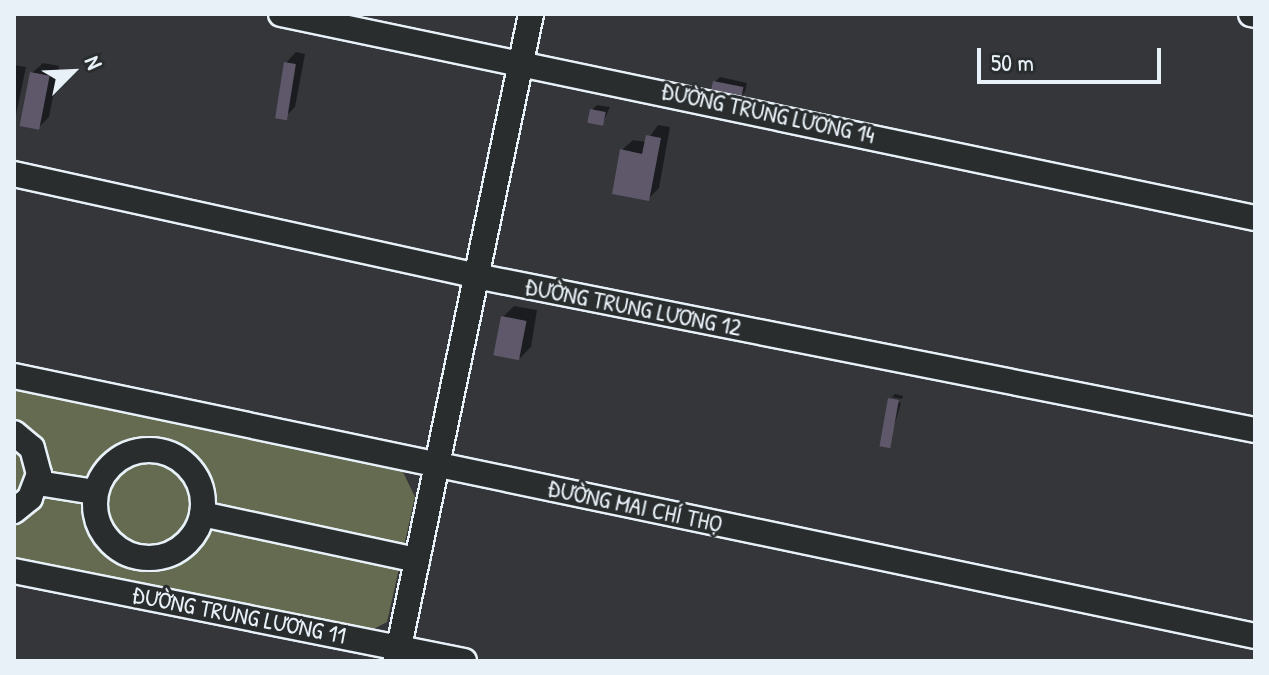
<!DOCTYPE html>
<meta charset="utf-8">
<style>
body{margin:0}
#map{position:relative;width:1269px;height:675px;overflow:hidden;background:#34363a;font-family:"Patrick Hand",sans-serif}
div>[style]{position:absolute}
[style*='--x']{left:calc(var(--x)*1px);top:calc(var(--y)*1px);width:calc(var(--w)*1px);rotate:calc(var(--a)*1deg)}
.green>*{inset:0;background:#656b51}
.shadow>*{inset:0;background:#0007}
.building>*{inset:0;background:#5e586a;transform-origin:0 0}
.roads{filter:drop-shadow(2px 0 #e8f1f8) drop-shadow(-2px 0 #e8f1f8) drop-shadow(0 2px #e8f1f8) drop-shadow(0 -2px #e8f1f8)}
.street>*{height:24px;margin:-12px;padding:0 12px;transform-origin:12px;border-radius:12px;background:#2a2d2e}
.street>.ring{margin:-12px;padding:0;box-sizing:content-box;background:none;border:24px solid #2a2d2e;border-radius:50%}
span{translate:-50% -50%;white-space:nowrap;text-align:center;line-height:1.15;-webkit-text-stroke:6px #2a2d2e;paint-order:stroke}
.street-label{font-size:24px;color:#e8f1f8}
.frame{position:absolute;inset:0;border:16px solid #e8f1f8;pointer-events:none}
.north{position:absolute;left:32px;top:32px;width:80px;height:80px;-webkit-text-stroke:6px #2a2d2e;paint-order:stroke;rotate:66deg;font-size:22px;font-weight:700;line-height:32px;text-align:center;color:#e8f1f8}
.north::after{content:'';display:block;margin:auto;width:28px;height:36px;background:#e8f1f8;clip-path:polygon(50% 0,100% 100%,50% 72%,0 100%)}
.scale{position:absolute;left:977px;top:48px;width:184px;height:36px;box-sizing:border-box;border:4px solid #e8f1f8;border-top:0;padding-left:10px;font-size:24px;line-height:28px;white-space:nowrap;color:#e8f1f8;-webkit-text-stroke:6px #2a2d2e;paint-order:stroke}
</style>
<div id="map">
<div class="green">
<div style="clip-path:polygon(14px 390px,403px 472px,415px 497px,387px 622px,366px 633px,14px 562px)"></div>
</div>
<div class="shadow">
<div style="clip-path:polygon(296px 52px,305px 54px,295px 107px,284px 118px,286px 63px)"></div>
<div style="clip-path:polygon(43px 63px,59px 66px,49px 117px,38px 128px,32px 73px)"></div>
<div style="clip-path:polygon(14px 65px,26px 67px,14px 125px)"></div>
<div style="clip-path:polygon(720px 77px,747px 83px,745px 92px,740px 97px,715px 82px)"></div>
<div style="clip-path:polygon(597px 105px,610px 107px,602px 124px,592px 110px)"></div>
<div style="clip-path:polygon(658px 125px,670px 127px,659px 188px,648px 199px,622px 150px,633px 140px,646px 142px)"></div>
<div style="clip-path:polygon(514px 306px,537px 310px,531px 347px,520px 358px,503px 317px)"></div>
<div style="clip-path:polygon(903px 396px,902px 399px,892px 397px,895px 394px)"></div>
<div style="clip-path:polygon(890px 398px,901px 403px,888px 446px,890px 399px)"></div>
</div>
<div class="building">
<div style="left:284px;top:62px;width:12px;height:57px;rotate:9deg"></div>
<div style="left:30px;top:72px;width:20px;height:55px;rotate:11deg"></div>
<div style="left:713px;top:81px;width:31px;height:12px;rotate:11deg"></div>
<div style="left:590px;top:109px;width:16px;height:14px;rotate:11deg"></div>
<div style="clip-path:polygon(646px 135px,661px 138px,649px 201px,612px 194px,620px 149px,642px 154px)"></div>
<div style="left:501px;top:316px;width:26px;height:40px;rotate:11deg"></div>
<div style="left:888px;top:398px;width:11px;height:49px;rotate:10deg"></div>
</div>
<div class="roads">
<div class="street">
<div style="--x:281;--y:14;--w:995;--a:11.83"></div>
<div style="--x:1251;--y:14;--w:4;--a:14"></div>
<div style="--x:14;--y:174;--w:473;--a:12.4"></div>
<div style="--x:476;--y:276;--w:794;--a:11.18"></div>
<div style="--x:14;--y:376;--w:1268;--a:11.83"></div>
<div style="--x:14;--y:433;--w:23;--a:40"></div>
<div style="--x:32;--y:448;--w:27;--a:75"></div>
<div style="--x:39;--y:474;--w:26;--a:111"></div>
<div style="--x:30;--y:498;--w:21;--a:141"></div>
<div class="ring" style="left:95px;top:450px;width:84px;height:84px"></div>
<div style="--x:38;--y:483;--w:58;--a:9"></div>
<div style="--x:202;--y:514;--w:220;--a:12.1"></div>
<div style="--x:14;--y:571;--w:459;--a:11.3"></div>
<div style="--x:396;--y:661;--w:661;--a:-78.21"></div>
</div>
</div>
<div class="street-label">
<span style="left:768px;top:113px;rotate:12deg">ĐƯỜNG TRUNG LƯƠNG 14</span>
<span style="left:633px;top:307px;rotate:11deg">ĐƯỜNG TRUNG LƯƠNG 12</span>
<span style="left:635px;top:506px;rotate:12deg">ĐƯỜNG MAI CHÍ THỌ</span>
<span style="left:239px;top:615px;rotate:11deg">ĐƯỜNG TRUNG LƯƠNG 11</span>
</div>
<div class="frame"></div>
<div class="north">N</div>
<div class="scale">50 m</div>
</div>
